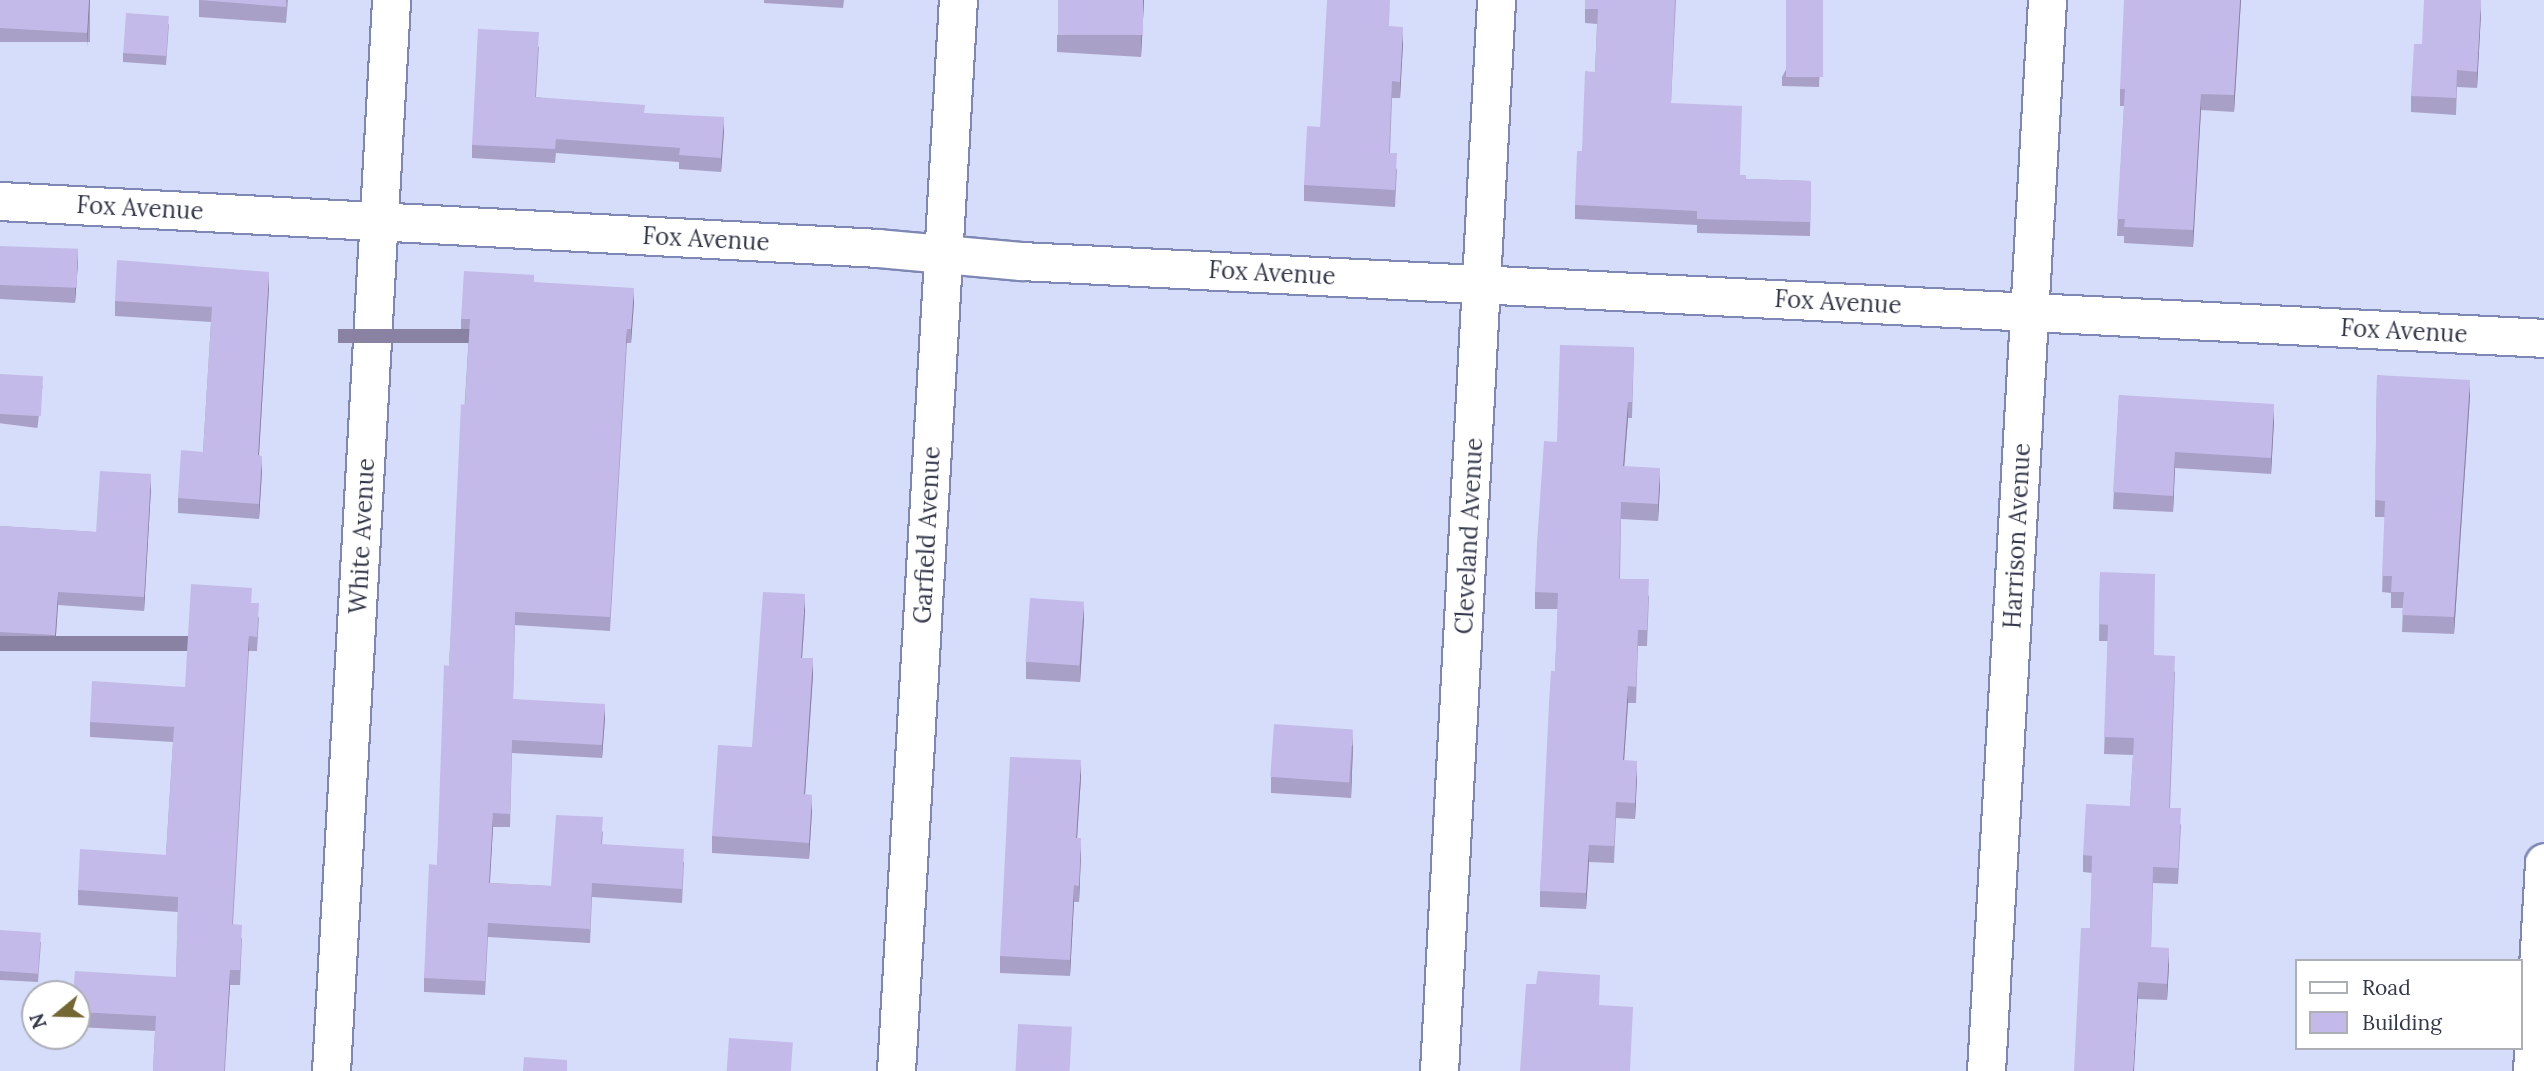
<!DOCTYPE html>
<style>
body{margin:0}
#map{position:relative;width:2544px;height:1071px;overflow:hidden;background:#d6ddfa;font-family:Lora,serif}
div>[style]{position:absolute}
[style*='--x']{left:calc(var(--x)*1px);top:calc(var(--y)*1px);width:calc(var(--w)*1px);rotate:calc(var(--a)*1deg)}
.roads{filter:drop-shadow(2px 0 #7f88b4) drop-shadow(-2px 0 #7f88b4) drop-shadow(0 2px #7f88b4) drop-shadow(0 -2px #7f88b4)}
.minor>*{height:37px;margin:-18.5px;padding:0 18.5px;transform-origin:18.5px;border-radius:18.5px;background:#fff}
.wall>*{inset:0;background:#a9a0c8;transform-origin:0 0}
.shaded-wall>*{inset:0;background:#8982a3;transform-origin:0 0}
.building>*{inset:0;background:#c4bae9;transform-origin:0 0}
span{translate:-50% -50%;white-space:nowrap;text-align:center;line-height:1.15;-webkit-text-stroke:5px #fff;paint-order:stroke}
.street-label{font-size:24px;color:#33374a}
.legend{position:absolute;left:2295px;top:959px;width:228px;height:91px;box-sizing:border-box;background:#fff;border:2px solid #adafb7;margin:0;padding:9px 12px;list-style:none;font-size:21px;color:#33374a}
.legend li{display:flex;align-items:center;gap:14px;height:35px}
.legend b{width:35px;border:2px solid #adafb7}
.north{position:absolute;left:21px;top:980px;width:70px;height:70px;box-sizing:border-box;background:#fff;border:2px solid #adafb7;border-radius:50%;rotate:251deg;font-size:19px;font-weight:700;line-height:28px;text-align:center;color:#33374a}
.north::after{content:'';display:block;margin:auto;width:24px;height:32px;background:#746734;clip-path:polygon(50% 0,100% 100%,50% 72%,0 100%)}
</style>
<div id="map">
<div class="roads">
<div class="minor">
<div style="--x:0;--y:201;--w:879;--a:3.06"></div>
<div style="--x:878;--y:248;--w:144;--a:5.2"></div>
<div style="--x:1021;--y:261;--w:1525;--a:2.89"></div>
<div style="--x:331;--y:1071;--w:1073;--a:-86.79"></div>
<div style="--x:896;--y:1071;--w:1073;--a:-86.69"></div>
<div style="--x:1439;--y:1071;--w:1073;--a:-86.95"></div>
<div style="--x:1986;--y:1071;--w:1073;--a:-86.74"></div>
<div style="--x:2532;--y:1071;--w:209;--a:-86.7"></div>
</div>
</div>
<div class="wall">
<div style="left:0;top:0;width:90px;height:42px"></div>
<div style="clip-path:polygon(199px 0,288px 0,286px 23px,199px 17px)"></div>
<div style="clip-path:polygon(764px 0,844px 0,843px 8px,764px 3px)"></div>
<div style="clip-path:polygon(1144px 0,1141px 57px,1057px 52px,1057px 35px)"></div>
<div style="clip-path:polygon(1585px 0,1676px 0,1671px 103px,1740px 175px,1746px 179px,1811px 181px,1810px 236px,1697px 233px,1697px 225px,1575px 219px,1575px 205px,1582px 151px,1595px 72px,1597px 24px,1585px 23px)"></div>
<div style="clip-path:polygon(1823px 0,1819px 87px,1782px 86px,1782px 77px)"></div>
<div style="clip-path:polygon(2241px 0,2234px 112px,2201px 110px,2193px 247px,2124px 243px,2124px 236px,2117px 236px,2124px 106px,2120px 106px,2120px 89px)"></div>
<div style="clip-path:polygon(2481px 13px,2477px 88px,2457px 87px,2456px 115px,2411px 112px,2411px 96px,2422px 44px)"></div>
<div style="clip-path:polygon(169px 24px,166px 65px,123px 62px,123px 53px)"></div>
<div style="clip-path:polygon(1390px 26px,1403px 43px,1400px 98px,1392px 98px,1390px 153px,1397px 170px,1395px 207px,1304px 201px,1304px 185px,1320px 127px)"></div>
<div style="clip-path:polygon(539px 46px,536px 97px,645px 113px,724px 131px,721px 172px,679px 169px,679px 162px,556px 153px,555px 163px,472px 158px,472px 145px)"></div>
<div style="clip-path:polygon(0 246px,78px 262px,75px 303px,0 299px)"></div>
<div style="clip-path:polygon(534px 282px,634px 302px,631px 343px,627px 343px,610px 631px,515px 625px,513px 699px,605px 718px,602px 758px,512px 753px,510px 827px,493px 827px,490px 883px,551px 886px,603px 831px,602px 844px,684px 862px,682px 903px,592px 897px,590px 943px,488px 937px,485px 995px,424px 992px,424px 978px,437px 865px,469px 333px,461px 332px,461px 319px)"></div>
<div style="clip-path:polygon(269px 287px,259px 455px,262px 471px,259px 519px,178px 513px,178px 498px,203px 452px,211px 322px,115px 316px,115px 301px)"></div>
<div style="clip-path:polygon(1634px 347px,1632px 418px,1628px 418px,1624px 466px,1660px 485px,1658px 521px,1621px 519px,1620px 579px,1649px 596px,1647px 646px,1638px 646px,1636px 703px,1628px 703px,1624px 760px,1637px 777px,1635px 819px,1616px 818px,1614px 863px,1589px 862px,1586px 909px,1540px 907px,1540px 891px,1555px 671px,1558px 609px,1535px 609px,1535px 592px,1557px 442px)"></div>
<div style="clip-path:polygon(2377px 375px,2470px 396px,2454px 634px,2402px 632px,2403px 608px,2391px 608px,2391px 593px,2382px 592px,2385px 517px,2375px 517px)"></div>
<div style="left:0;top:380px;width:43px;height:43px;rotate:7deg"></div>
<div style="clip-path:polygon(2119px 395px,2274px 421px,2271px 474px,2175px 468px,2173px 512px,2113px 509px)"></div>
<div style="clip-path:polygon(151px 488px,144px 611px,58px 605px,55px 649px,0 645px,0 526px,96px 532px)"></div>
<div style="clip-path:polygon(2100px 572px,2154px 655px,2175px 672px,2170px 808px,2181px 825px,2178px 884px,2153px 883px,2151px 947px,2169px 965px,2167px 1000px,2138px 999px,2090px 928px,2092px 873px,2083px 872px,2083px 855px,2130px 806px,2133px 755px,2104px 754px,2108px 641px,2099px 641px)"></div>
<div style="clip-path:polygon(252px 603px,259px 618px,257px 651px,249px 651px,233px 924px,242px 939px,240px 985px,230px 985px,225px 1071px,153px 1071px,155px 1031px,77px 1027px,77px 994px,176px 977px,178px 912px,78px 905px,78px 890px,166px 855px,173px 742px,90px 737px,90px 722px,185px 687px)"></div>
<div style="clip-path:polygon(805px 611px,802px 658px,813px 675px,805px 794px,812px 811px,809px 859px,712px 853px,712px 836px,752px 747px)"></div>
<div style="clip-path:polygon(1084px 618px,1080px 682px,1026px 679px,1026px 662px)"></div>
<div style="clip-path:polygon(1353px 745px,1351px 798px,1271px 793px,1271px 777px)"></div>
<div style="clip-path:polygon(1081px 777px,1077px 838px,1081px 854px,1079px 902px,1074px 902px,1070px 976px,1000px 973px,1000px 956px)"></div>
<div style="clip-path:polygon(0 930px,41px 942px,38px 982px,0 980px)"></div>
</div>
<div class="shaded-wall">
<div style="clip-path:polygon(89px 0,90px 0,87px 47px,87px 33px)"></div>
<div style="clip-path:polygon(1143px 0,1144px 0,1141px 57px,1141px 40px)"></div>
<div style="clip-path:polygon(2240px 0,2241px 0,2234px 112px,2234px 95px)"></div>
<div style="clip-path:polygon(2481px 0,2481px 13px,2477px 88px,2477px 72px)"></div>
<div style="clip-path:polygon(1403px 27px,1403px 43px,1400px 98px,1400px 82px)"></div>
<div style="clip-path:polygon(2201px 94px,2201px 110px,2193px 247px,2193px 230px)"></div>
<div style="clip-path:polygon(724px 117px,724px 131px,721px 172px,721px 158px)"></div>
<div style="clip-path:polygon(78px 249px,78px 262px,75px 303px,75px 289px)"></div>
<div style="clip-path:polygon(269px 272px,269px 287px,258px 471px,258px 455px)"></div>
<div style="clip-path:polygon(634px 288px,634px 302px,631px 343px,631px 329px)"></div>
<div style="left:627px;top:329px;width:14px;height:289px;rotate:90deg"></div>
<div style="clip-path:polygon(2470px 380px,2470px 396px,2454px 634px,2454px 617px)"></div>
<div style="clip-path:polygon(1628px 402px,1628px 418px,1623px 482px,1623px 466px)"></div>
<div style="clip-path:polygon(2274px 404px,2274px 421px,2271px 474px,2271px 458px)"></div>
<div style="clip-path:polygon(2175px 452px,2175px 468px,2173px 512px,2173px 496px)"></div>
<div style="clip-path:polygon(262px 456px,262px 471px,259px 519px,259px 504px)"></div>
<div style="clip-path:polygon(1660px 468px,1660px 485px,1658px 521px,1658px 504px)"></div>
<div style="clip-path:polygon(151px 474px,151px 488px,144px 611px,144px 597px)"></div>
<div style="clip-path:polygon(58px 592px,58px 605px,55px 649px,55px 635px)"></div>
<div style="clip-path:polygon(805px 594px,805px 611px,801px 674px,801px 658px)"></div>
<div style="clip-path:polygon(1084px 602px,1084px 618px,1080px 682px,1080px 666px)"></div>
<div style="left:249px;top:636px;width:15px;height:289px;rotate:90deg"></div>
<div style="clip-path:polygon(813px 658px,813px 675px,804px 810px,804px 794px)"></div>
<div style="clip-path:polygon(1628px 686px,1628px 703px,1623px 776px,1623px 760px)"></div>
<div style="clip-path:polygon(605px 704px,605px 718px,602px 758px,602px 745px)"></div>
<div style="clip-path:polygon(1353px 729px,1353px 745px,1351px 798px,1351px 782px)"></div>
<div style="clip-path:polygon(1081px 760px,1081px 777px,1076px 854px,1076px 838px)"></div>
<div style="clip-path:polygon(1637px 761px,1637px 777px,1635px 819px,1635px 803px)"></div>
<div style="clip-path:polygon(812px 795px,812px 811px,809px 859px,809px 843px)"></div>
<div style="clip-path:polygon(493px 813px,493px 827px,489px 896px,489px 883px)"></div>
<div style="clip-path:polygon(1081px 838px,1081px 854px,1079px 902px,1079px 886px)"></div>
<div style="clip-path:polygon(1589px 845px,1589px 862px,1586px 909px,1586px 893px)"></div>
<div style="clip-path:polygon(1074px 885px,1074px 902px,1070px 976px,1070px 960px)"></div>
<div style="clip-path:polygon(2169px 948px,2169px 965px,2167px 1000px,2167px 984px)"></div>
<div style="clip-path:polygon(230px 970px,230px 985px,224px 1071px)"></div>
<div style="clip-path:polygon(2138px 982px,2138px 999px,2134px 1071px,2133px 1071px)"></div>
</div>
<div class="building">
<div style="clip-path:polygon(0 0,89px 0,87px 33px,0 28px)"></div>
<div style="clip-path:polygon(199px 0,286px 0,286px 7px)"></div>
<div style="left:1058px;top:0;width:85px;height:35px"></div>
<div style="clip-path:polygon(1327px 0,1390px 0,1389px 26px,1403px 27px,1400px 82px,1392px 81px,1389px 153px,1397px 153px,1395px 190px,1304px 185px,1307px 126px,1320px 127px)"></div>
<div style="clip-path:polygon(1585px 0,1675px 0,1671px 103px,1742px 106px,1740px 175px,1746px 175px,1746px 179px,1811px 181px,1810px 222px,1697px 219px,1697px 211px,1575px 205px,1577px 151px,1582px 151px,1585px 71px,1595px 72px,1598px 9px,1585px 9px)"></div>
<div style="left:1786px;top:0;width:37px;height:77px"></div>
<div style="clip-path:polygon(2124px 0,2240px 0,2234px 95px,2201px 94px,2193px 230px,2124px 227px,2125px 219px,2117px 219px,2125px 89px,2120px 89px)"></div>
<div style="clip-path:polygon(2424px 0,2481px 0,2477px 72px,2457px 70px,2456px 98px,2411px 96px,2414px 44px,2422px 44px)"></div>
<div style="left:126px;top:13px;width:43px;height:40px;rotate:4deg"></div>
<div style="clip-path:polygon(478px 29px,539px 32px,535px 97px,645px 105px,644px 113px,724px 117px,721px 158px,679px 155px,680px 148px,556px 139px,555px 149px,472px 145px)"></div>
<div style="left:0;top:246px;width:78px;height:39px;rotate:2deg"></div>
<div style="clip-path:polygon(117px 260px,269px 272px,258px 455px,262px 456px,259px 504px,178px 498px,181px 450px,203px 452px,212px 307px,115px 301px)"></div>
<div style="clip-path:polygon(464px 271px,534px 275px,534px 282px,634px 288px,631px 329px,627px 329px,610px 617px,515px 612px,513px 699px,605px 704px,602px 745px,512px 740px,510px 814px,493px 813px,489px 883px,551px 886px,556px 815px,603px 817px,601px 844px,684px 849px,682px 889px,592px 883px,590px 929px,488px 923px,485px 981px,424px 978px,429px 864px,437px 865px,444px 665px,449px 666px,461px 404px,465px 405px,470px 319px,461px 319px)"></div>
<div style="clip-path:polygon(1560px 345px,1634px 347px,1632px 402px,1628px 402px,1623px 466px,1660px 468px,1658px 504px,1621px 502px,1619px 579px,1649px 579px,1647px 630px,1638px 630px,1636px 687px,1628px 686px,1623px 760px,1637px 761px,1635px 803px,1616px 802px,1614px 846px,1589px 845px,1586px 893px,1540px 891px,1549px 703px,1551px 671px,1555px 671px,1558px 593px,1535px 592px,1537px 543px,1544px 441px,1557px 442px)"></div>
<div style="left:0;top:374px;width:43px;height:40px;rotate:3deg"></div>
<div style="clip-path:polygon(2377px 375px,2470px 380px,2454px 617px,2402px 615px,2404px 592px,2391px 592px,2392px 576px,2382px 576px,2385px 501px,2375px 500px)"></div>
<div style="clip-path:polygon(2119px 395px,2274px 404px,2271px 458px,2175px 452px,2173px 496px,2113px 492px)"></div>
<div style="clip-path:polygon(100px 471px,151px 474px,144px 597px,58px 592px,55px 635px,0 632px,0 526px,96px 532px)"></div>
<div style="clip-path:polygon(2100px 572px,2155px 574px,2154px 655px,2175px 656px,2169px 808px,2181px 808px,2178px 868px,2153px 867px,2151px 947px,2169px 948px,2167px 984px,2138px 982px,2133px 1071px,2074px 1071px,2081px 928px,2090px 928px,2092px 856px,2083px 855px,2086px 804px,2130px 806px,2134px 738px,2104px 737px,2108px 625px,2099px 624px)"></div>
<div style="clip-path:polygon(191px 584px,252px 588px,251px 603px,259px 603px,257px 637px,249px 636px,232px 924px,242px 925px,240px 970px,230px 970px,224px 1071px,153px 1071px,156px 1016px,77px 1012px,77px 994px,73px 994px,75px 971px,176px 977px,178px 897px,78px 890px,80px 849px,166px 855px,174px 727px,90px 722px,92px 681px,185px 687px)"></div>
<div style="clip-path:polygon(763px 592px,805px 594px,801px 658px,813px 658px,804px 794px,812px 795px,809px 843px,712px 836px,718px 745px,752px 747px)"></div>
<div style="left:1030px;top:598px;width:54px;height:64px;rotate:4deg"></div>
<div style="left:1274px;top:724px;width:79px;height:53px;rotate:4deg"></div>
<div style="clip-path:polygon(1010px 757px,1081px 760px,1076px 838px,1081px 838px,1079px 886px,1074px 885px,1070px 960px,1000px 956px)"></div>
<div style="left:0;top:930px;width:41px;height:41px;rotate:4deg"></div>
<div style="clip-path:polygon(1538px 971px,1600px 975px,1599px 1005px,1633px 1007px,1630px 1071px,1520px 1071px,1526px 984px,1536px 984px)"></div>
<div style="left:1018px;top:1024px;width:54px;height:47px;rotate:3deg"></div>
<div style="left:729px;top:1038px;width:64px;height:33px;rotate:4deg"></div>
<div style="clip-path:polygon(524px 1057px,567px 1060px,567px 1071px,523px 1071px)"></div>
</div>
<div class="street-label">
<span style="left:140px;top:208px;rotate:3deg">Fox Avenue</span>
<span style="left:706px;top:239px;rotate:3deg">Fox Avenue</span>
<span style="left:1272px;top:273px;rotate:3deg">Fox Avenue</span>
<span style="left:1838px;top:302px;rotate:3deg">Fox Avenue</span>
<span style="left:2404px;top:331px;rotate:3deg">Fox Avenue</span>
<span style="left:927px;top:535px;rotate:-87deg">Garfield Avenue</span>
<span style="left:362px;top:536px;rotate:-87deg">White Avenue</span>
<span style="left:1469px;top:536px;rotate:-87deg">Cleveland Avenue</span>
<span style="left:2017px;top:536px;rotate:-87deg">Harrison Avenue</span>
</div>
<ul class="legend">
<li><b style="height:9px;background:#fff"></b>Road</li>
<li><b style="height:19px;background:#c4bae9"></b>Building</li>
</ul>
<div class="north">N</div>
</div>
